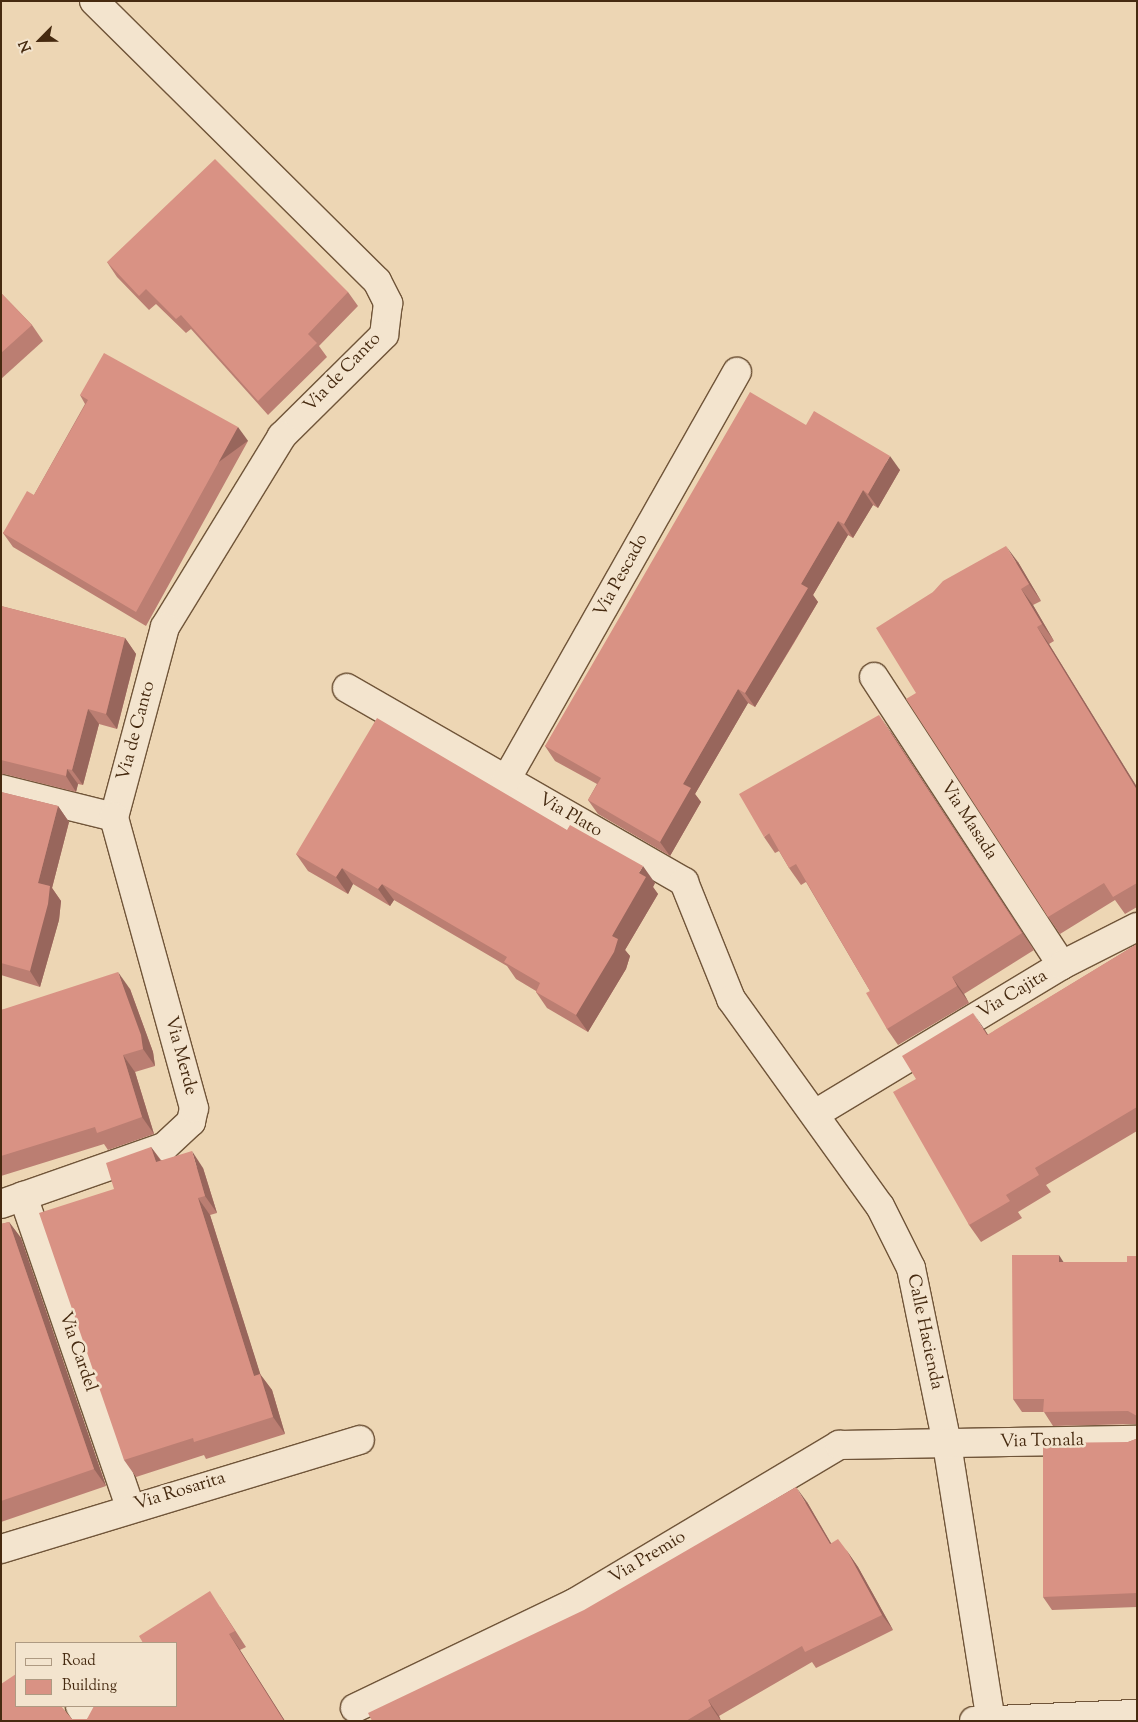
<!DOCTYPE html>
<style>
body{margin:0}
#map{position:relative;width:1138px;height:1722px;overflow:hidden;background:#edd6b4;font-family:"Sorts Mill Goudy",serif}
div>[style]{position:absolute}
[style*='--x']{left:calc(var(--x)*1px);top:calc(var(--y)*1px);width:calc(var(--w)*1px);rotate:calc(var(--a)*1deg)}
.roads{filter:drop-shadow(1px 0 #705539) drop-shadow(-1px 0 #705539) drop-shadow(0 1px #705539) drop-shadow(0 -1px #705539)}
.minor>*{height:28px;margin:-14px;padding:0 14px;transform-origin:14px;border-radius:14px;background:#f3e4ce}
.wall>*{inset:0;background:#bb7e72}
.shaded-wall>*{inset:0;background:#98665c;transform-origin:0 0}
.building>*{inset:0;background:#d99284}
span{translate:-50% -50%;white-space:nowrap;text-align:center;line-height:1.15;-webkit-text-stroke:5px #f3e4ce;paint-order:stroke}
.street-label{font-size:18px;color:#462a10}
.frame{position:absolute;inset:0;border:2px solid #462a10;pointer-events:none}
.legend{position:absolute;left:15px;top:1642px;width:162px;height:65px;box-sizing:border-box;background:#f3e4ce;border:1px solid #ae9a82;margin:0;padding:6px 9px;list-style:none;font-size:15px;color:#462a10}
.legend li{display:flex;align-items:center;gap:10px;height:25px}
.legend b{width:25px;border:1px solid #ae9a82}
.north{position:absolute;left:15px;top:15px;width:50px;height:50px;-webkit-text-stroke:4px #f3e4ce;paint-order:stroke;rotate:247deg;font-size:14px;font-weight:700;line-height:20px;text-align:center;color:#462a10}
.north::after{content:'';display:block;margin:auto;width:18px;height:22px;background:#462a10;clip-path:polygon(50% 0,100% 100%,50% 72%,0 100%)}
</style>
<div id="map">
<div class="roads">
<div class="minor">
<div style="--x:94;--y:1;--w:398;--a:44.7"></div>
<div style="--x:377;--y:281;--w:25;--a:63"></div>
<div style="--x:388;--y:303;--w:32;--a:97"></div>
<div style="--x:384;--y:335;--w:144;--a:135.3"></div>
<div style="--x:282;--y:436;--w:224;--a:121.5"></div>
<div style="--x:165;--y:627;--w:197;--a:105"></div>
<div style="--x:874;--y:677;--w:344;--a:56.9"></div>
<div style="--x:347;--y:688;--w:389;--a:29.9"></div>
<div style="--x:684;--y:882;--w:126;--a:68.1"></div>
<div style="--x:731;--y:999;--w:255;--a:54.3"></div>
<div style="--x:880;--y:1206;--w:69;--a:63.4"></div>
<div style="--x:911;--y:1268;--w:180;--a:78.4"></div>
<div style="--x:947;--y:1444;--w:280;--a:81"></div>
<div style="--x:506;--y:780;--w:469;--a:-60.5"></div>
<div style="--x:1;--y:789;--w:116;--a:13.9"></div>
<div style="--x:815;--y:1114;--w:288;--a:-31.1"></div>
<div style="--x:1062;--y:965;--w:84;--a:-26.9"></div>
<div style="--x:23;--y:1196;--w:329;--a:71"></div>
<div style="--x:1;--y:1204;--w:173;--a:-19.3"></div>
<div style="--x:164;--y:1147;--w:37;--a:-43"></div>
<div style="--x:191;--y:1122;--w:14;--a:-78"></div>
<div style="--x:194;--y:1108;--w:302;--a:-105.4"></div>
<div style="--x:1;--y:1549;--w:375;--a:-16.9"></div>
<div style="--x:80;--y:1706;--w:18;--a:56"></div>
<div style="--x:355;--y:1708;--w:243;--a:-25.6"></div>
<div style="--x:574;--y:1603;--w:309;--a:-30.8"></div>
<div style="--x:839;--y:1445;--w:298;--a:-1"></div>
<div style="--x:974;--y:1721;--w:163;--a:-2.5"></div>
</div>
</div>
<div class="wall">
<div style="clip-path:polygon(107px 262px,348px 292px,358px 306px,319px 346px,327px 357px,268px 415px,191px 329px,186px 333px,156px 304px,149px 310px,117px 277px)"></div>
<div style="clip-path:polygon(1px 293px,32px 325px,43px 341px,1px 379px)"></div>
<div style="clip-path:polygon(80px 395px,248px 441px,146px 626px,13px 547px,3px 533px,34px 495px,85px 404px)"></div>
<div style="clip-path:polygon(806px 425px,900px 470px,878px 508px,873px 505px,853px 538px,848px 535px,813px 595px,818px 602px,794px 643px,755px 707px,748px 703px,695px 794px,701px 802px,670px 856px,598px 814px,588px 800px,597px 784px,555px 761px,545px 746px)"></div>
<div style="clip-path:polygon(1018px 562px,1041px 601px,1033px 605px,1054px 641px,1049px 644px,1137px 787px,1137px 907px,1125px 914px,1115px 900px,1060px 934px,1048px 917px,916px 693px,933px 592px)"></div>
<div style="clip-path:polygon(1px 606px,125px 638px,136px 654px,117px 729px,99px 724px,83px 785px,78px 784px,76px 792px,4px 774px,1px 775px)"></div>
<div style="clip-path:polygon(891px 732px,1034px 950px,964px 994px,969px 1003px,898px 1045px,887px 1029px,870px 991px,806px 882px,801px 885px,789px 868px,779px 851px,775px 853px,764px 837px)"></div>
<div style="clip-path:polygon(1px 792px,58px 806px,69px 822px,52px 888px,61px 901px,59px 920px,40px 987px,1px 975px)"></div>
<div style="clip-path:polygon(296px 854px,655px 883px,653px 887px,658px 894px,625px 950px,630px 956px,626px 969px,588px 1032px,547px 1008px,536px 992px,536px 991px,516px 979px,507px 966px,394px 900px,390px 906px,353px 884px,348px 894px,308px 871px)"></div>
<div style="clip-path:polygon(1137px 944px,1137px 1131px,1046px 1185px,1051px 1192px,1018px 1212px,1022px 1218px,981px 1242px,969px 1225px,916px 1079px,985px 1030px,988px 1035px)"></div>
<div style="clip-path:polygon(130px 989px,153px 1052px,155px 1066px,135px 1072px,154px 1134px,108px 1150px,104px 1144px,1px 1176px,1px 1010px)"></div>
<div style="clip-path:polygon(151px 1147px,161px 1160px,203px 1168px,217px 1213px,210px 1215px,260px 1374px,272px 1390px,285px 1434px,206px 1459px,204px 1455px,136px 1477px,124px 1460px,114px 1189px)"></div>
<div style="clip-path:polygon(9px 1222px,21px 1238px,106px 1486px,1px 1522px,1px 1224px)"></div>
<div style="clip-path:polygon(1137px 1256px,1137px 1424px,1053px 1426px,1044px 1412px,1022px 1412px,1013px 1399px,1063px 1262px,1127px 1262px)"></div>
<div style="clip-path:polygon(1137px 1438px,1137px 1607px,1052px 1610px,1043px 1597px,1128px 1442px,1136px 1439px)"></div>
<div style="clip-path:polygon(807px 1502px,831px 1543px,847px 1551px,858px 1567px,893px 1630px,816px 1668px,812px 1662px,719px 1716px,721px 1721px,372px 1721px)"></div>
<div style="clip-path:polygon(220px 1607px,246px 1647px,240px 1650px,285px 1721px,1px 1721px,16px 1706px,72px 1719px,87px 1719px)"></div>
</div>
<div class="shaded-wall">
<div style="left:238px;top:427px;width:17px;height:211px;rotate:54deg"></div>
<div style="clip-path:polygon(890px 456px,900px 470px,878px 508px,868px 494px)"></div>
<div style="clip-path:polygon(863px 490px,873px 505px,853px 538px,844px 524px)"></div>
<div style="clip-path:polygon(838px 521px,848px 535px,813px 595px,818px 602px,755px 707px,745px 693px,801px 584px)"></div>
<div style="clip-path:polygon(1006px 546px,1018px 562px,1041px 601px,1029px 584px)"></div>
<div style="clip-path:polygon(1021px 589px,1033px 605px,1054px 641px,1042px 624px)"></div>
<div style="clip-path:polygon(1037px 627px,1049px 644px,1137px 787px,1137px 790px)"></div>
<div style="clip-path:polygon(125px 638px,136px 654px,117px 729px,106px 714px)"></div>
<div style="clip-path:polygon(738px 689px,748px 703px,695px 794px,701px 802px,670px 856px,660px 842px,683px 784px)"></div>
<div style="clip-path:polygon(88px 709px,99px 724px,83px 785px,72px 770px)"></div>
<div style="clip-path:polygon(879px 715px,891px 732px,1034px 950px,1022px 933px)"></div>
<div style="clip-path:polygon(67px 769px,78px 784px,76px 792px,66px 776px)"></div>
<div style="clip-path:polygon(58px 806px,69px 822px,52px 888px,61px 901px,59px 920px,40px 987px,30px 971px,38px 883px)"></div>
<div style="clip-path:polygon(643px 866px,655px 883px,653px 887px,658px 894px,625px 950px,630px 956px,626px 969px,588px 1032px,576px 1015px,612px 936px,639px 873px)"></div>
<div style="clip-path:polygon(342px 868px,353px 884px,348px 894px,336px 877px)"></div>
<div style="clip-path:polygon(382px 884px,394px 900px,390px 906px,378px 889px)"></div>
<div style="clip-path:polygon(118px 972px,130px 989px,153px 1052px,155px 1066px,143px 1049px)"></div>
<div style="clip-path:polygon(952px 977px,964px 994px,969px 1003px,957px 986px)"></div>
<div style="clip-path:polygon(973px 1013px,985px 1030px,999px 1052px,987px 1035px)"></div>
<div style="clip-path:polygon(123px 1055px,135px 1072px,154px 1134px,142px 1117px)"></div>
<div style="clip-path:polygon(151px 1147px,163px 1164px,156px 1162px)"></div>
<div style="clip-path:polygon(192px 1151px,203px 1168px,217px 1213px,205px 1196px)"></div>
<div style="clip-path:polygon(198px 1198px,210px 1215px,266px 1392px,254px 1376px)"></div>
<div style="clip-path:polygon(9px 1222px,21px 1238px,106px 1486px,94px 1469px)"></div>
<div style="clip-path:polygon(1059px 1255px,1068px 1269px,1059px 1262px)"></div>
<div style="clip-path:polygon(260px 1374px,272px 1390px,285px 1434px,273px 1417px)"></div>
<div style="clip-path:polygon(796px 1487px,807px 1502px,840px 1559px,830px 1544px)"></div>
<div style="clip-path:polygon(847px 1551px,858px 1567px,893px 1630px,882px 1615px)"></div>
<div style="clip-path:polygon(229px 1634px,240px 1650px,285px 1721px,284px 1721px)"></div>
<div style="clip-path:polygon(708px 1700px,719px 1716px,721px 1721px,711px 1706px)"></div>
</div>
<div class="building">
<div style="clip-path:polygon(215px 159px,348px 292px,308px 334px,317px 343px,258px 401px,181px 315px,176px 319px,146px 289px,139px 296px,107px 262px)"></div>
<div style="clip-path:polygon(1px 293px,32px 325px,1px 353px)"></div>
<div style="clip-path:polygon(104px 353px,238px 427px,136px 612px,3px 533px,27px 491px,34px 495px,88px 400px,80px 395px)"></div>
<div style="clip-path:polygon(750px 392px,806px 425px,814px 411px,890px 456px,868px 494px,863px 490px,844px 524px,838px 521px,801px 584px,808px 588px,745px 693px,738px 689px,683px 784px,691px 788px,660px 842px,588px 800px,601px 778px,545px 746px)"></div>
<div style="clip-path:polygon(1006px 546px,1029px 584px,1021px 589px,1042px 624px,1037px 627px,1137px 790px,1137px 883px,1113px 897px,1104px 883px,1048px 917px,906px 699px,916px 693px,876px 628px,933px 592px,943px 581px)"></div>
<div style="clip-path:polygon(1px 606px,125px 638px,106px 714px,88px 709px,72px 770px,67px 769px,66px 776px,1px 760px)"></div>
<div style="clip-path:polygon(879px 715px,1022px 933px,952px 977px,957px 986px,887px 1029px,866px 993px,870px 991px,796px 864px,789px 868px,769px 833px,764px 837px,739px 794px)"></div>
<div style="clip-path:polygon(377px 718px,567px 830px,570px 825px,643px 866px,639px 873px,646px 877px,612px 936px,618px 939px,614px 952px,576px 1015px,536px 992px,540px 983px,504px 962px,507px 957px,382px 884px,378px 889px,342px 868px,336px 877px,296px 854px)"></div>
<div style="clip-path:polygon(1px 792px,58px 806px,38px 883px,50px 886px,48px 904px,30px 971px,1px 963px)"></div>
<div style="clip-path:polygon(1137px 944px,1137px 1107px,1035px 1168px,1039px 1175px,1006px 1195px,1010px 1201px,969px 1225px,893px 1092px,916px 1079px,902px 1056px,973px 1013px,987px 1035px)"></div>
<div style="clip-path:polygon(118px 972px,141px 1035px,143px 1049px,123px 1055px,142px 1117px,97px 1133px,95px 1127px,1px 1156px,1px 1010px)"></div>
<div style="clip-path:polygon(151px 1147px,156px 1162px,192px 1151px,205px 1196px,198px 1198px,254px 1376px,260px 1374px,273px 1417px,194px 1442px,193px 1438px,124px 1460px,39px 1213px,114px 1189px,106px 1163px)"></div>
<div style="clip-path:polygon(9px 1222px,94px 1469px,1px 1501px,1px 1224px)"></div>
<div style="clip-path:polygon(1012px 1255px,1059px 1255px,1059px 1262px,1127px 1262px,1127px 1256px,1137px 1256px,1137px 1416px,1128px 1411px,1043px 1412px,1044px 1399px,1013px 1399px)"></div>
<div style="clip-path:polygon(1137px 1438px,1137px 1593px,1043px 1597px,1043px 1443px,1128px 1442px,1136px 1439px)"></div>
<div style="clip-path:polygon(796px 1487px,830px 1544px,838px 1539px,847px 1551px,882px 1615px,805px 1652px,802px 1646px,708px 1700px,711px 1706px,686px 1721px,372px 1721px,368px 1713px,584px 1610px)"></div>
<div style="clip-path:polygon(210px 1591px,235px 1631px,229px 1634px,284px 1721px,1px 1721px,1px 1684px,16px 1674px,16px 1706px,61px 1706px,72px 1719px,87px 1719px,94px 1706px,176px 1706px,176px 1643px,143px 1643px,139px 1636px)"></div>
</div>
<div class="street-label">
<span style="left:343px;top:373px;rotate:-46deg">Via de Canto</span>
<span style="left:622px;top:576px;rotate:-61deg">Via Pescado</span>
<span style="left:137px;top:731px;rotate:-75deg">Via de Canto</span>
<span style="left:570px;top:816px;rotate:30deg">Via Plato</span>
<span style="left:968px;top:821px;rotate:57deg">Via Masada</span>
<span style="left:1013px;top:995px;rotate:-31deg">Via Cajita</span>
<span style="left:180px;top:1056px;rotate:75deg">Via Merde</span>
<span style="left:924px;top:1332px;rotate:78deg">Calle Hacienda</span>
<span style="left:77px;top:1352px;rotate:71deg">Via Cardel</span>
<span style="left:1042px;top:1442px;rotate:-1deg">Via Tonala</span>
<span style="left:180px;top:1492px;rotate:-17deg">Via Rosarita</span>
<span style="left:648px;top:1558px;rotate:-31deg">Via Premio</span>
</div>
<div class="frame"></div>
<ul class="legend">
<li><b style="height:6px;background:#f3e4ce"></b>Road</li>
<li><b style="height:14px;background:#d99284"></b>Building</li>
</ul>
<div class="north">N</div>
</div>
